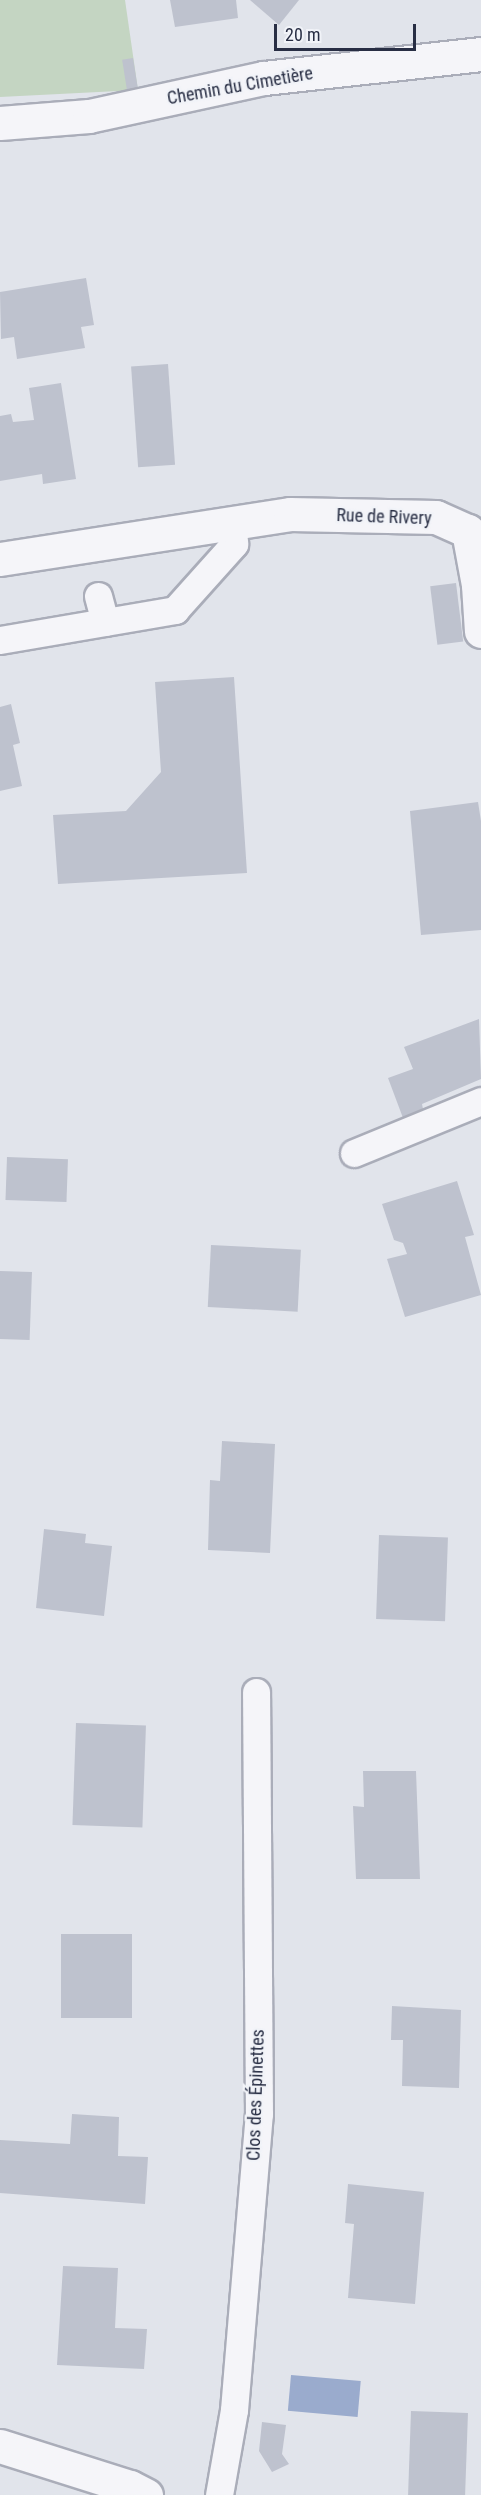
<!DOCTYPE html>
<meta charset="utf-8">
<style>
body{margin:0}
#map{position:relative;width:481px;height:2495px;overflow:hidden;background:#e1e4eb;font-family:"Roboto Condensed",sans-serif}
div>[style]{position:absolute}
[style*='--x']{left:calc(var(--x)*1px);top:calc(var(--y)*1px);width:calc(var(--w)*1px);rotate:calc(var(--a)*1deg)}
.green>*{inset:0;background:#c4d5c2}
.water>*{inset:0;background:#9aabcd;transform-origin:0 0}
.building>*{inset:0;background:#bec2ce;transform-origin:0 0}
.roads{filter:drop-shadow(2px 0 #aaadb9) drop-shadow(-2px 0 #aaadb9) drop-shadow(0 2px #aaadb9) drop-shadow(0 -2px #aaadb9)}
.service>*{height:27px;margin:-13.5px;padding:0 13.5px;transform-origin:13.5px;border-radius:13.5px;background:#f5f5f9}
.minor>*{height:33px;margin:-16.5px;padding:0 16.5px;transform-origin:16.5px;border-radius:16.5px;background:#f5f5f9}
span{translate:-50% -50%;white-space:nowrap;text-align:center;line-height:1.15;-webkit-text-stroke:4.5px #f1f3f8;paint-order:stroke}
.street-label{font-size:18px;color:#282e44}
.scale{position:absolute;left:274px;top:24px;width:142px;height:27px;box-sizing:border-box;border:3px solid #282e44;border-top:0;padding-left:8px;font-size:18px;line-height:21px;white-space:nowrap;color:#282e44;-webkit-text-stroke:4px #f1f3f8;paint-order:stroke}
</style>
<div id="map">
<div class="green">
<div style="clip-path:polygon(0 0,125px 0,138px 90px,0 97px)"></div>
</div>
<div class="water">
<div style="left:291px;top:2375px;width:70px;height:36px;rotate:5deg"></div>
</div>
<div class="building">
<div style="clip-path:polygon(170px 0,236px 0,238px 18px,175px 27px)"></div>
<div style="clip-path:polygon(250px 0,299px 0,279px 25px)"></div>
<div style="left:133px;top:58px;width:32px;height:11px;rotate:81deg"></div>
<div style="clip-path:polygon(86px 278px,94px 325px,81px 327px,85px 348px,17px 359px,14px 337px,1px 339px,0 292px)"></div>
<div style="left:168px;top:364px;width:101px;height:37px;rotate:86deg"></div>
<div style="clip-path:polygon(61px 383px,76px 479px,43px 484px,42px 474px,0 481px,0 416px,11px 414px,13px 422px,34px 420px,29px 388px)"></div>
<div style="left:456px;top:583px;width:59px;height:26px;rotate:83deg"></div>
<div style="clip-path:polygon(234px 677px,247px 873px,58px 884px,53px 815px,126px 811px,161px 772px,155px 682px)"></div>
<div style="clip-path:polygon(11px 704px,20px 743px,13px 745px,22px 786px,0 791px,0 707px)"></div>
<div style="clip-path:polygon(478px 802px,481px 821px,481px 930px,421px 935px,410px 811px)"></div>
<div style="clip-path:polygon(479px 1019px,481px 1079px,422px 1104px,423px 1109px,403px 1118px,388px 1078px,413px 1069px,404px 1047px)"></div>
<div style="left:7px;top:1157px;width:61px;height:43px;rotate:2deg"></div>
<div style="clip-path:polygon(457px 1181px,474px 1235px,465px 1237px,481px 1295px,405px 1317px,387px 1259px,407px 1254px,403px 1243px,394px 1240px,382px 1204px)"></div>
<div style="left:211px;top:1245px;width:90px;height:62px;rotate:3deg"></div>
<div style="left:0;top:1271px;width:32px;height:68px;rotate:2deg"></div>
<div style="clip-path:polygon(222px 1441px,275px 1444px,270px 1553px,208px 1550px,210px 1480px,220px 1481px)"></div>
<div style="clip-path:polygon(44px 1529px,86px 1534px,85px 1543px,112px 1546px,104px 1616px,36px 1608px)"></div>
<div style="left:379px;top:1535px;width:69px;height:84px;rotate:2deg"></div>
<div style="left:76px;top:1723px;width:70px;height:102px;rotate:2deg"></div>
<div style="clip-path:polygon(363px 1771px,416px 1771px,420px 1879px,356px 1879px,353px 1806px,364px 1807px)"></div>
<div style="left:132px;top:1934px;width:84px;height:71px;rotate:90deg"></div>
<div style="clip-path:polygon(392px 2006px,461px 2010px,459px 2088px,402px 2086px,403px 2040px,391px 2040px)"></div>
<div style="clip-path:polygon(72px 2114px,119px 2117px,118px 2156px,148px 2157px,145px 2204px,0 2193px,0 2140px,70px 2144px)"></div>
<div style="clip-path:polygon(348px 2184px,424px 2192px,415px 2304px,348px 2298px,354px 2224px,345px 2223px)"></div>
<div style="clip-path:polygon(63px 2266px,118px 2268px,115px 2328px,147px 2329px,144px 2369px,57px 2365px)"></div>
<div style="left:411px;top:2411px;width:57px;height:84px;rotate:2deg"></div>
<div style="clip-path:polygon(262px 2422px,286px 2425px,282px 2454px,289px 2464px,272px 2472px,259px 2451px)"></div>
</div>
<div class="roads">
<div class="service">
<div style="--x:98;--y:596;--w:27;--a:75"></div>
<div style="--x:0;--y:640;--w:178;--a:-9.7"></div>
<div style="--x:175;--y:610;--w:89;--a:-48.2"></div>
<div style="--x:234;--y:544;--w:21;--a:-93"></div>
<div style="--x:354;--y:1153;--w:137;--a:-22.3"></div>
<div style="--x:219;--y:2495;--w:86;--a:-80"></div>
<div style="--x:234;--y:2410;--w:297;--a:-85.2"></div>
<div style="--x:259;--y:2114;--w:422;--a:-90.4"></div>
</div>
<div class="minor">
<div style="--x:0;--y:123;--w:89;--a:-4.5"></div>
<div style="--x:89;--y:116;--w:179;--a:-12.3"></div>
<div style="--x:264;--y:78;--w:218;--a:-6.3"></div>
<div style="--x:0;--y:559;--w:293;--a:-8.8"></div>
<div style="--x:290;--y:514;--w:146;--a:1.2"></div>
<div style="--x:436;--y:517;--w:35;--a:24"></div>
<div style="--x:468;--y:531;--w:55;--a:79.5"></div>
<div style="--x:478;--y:585;--w:46;--a:86.3"></div>
<div style="--x:0;--y:2446;--w:136;--a:17.5"></div>
<div style="--x:130;--y:2487;--w:18;--a:27"></div>
</div>
</div>
<div class="street-label">
<span style="left:240px;top:86px;rotate:-10deg">Chemin du Cimetière</span>
<span style="left:384px;top:517px;rotate:2deg">Rue de Rivery</span>
<span style="left:256px;top:2095px;rotate:-88deg">Clos des Épinettes</span>
</div>
<div class="scale">20 m</div>
</div>
